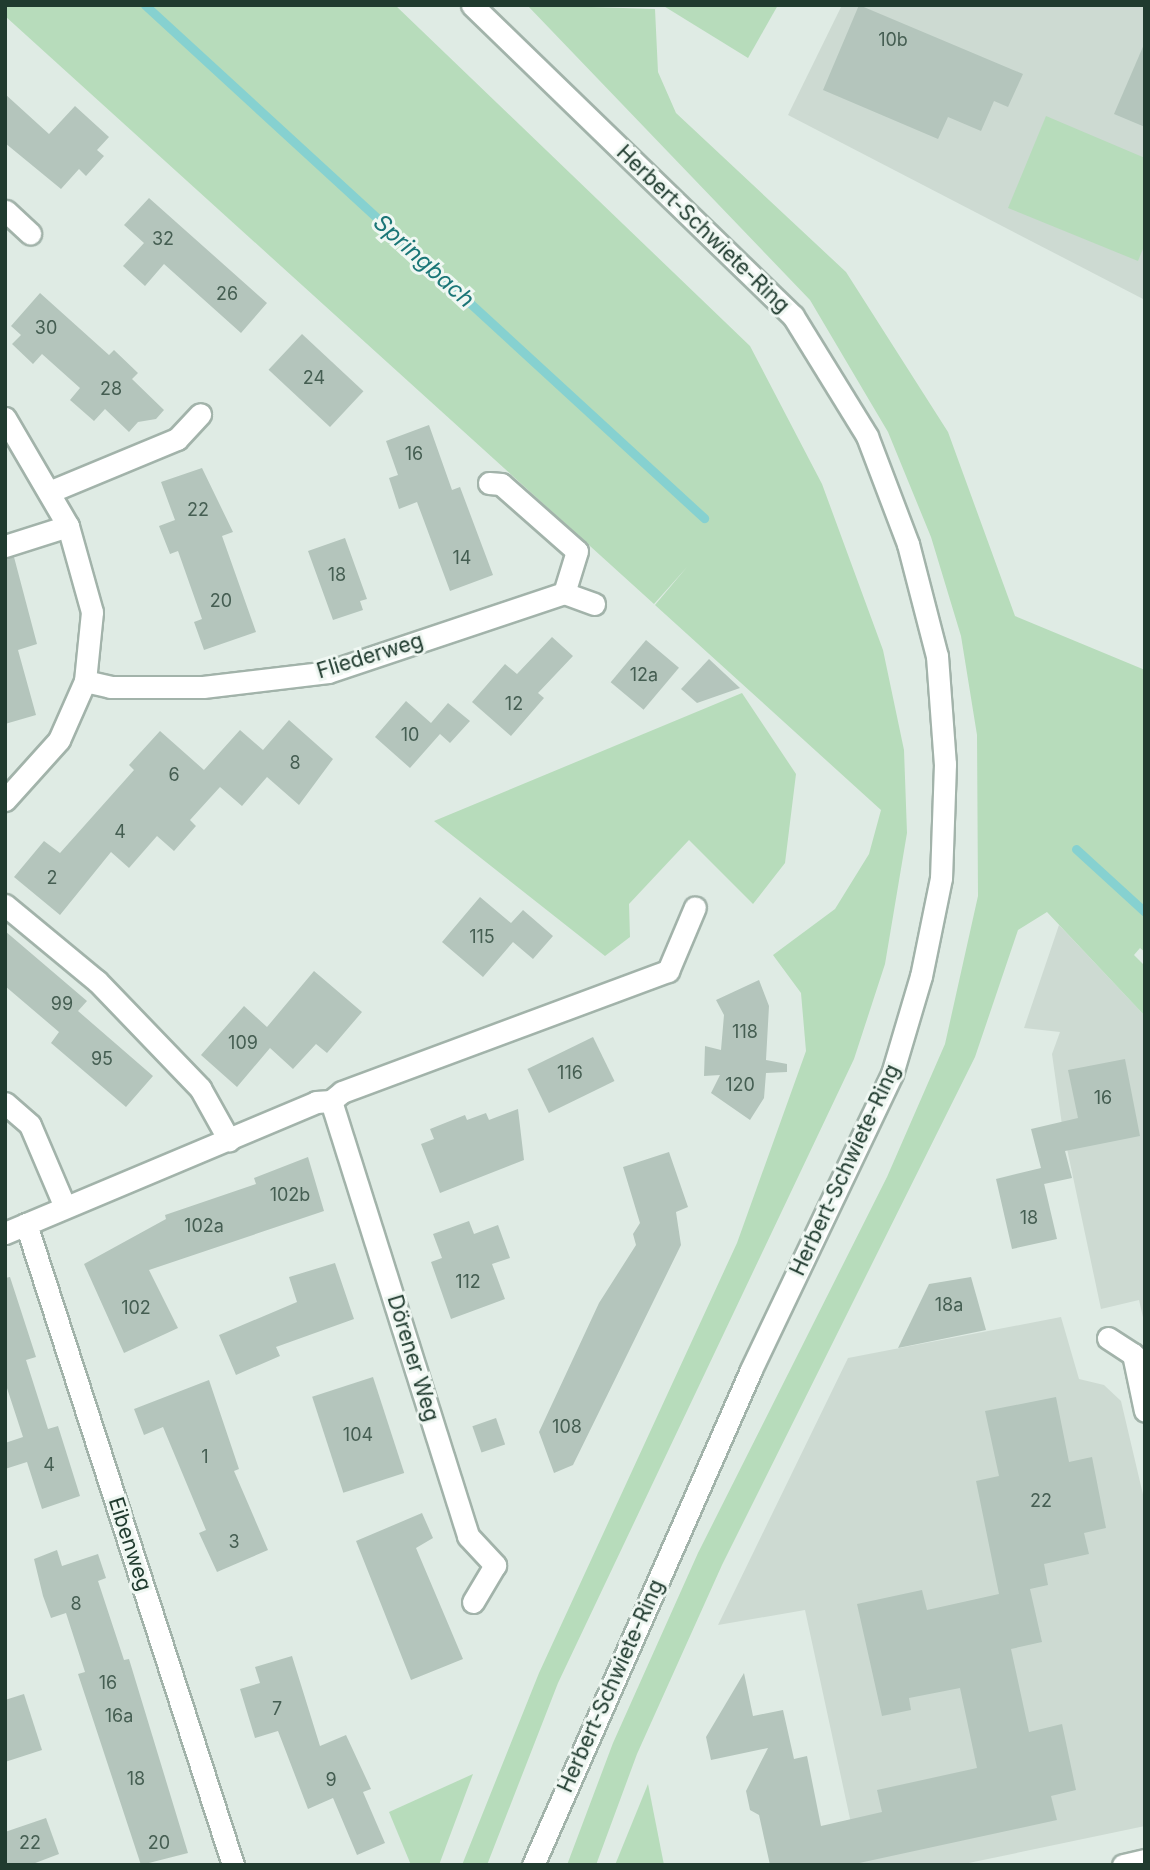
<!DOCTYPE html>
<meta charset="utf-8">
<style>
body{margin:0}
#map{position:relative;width:1150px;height:1870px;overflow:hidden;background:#dfebe4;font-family:Inter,sans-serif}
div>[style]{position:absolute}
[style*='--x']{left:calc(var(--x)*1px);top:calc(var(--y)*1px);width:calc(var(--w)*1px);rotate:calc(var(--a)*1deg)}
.built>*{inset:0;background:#cddad2}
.green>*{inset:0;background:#b7dcbb}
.stream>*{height:9px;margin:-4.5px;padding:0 4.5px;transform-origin:4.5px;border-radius:4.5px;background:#86d1d0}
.building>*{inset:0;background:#b4c5bc;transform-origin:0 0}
.roads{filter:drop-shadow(2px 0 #a2b3aa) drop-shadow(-2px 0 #a2b3aa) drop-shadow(0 2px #a2b3aa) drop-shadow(0 -2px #a2b3aa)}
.street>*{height:21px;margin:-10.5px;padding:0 10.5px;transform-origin:10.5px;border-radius:10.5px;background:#fff}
.secondary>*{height:21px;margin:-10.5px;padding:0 10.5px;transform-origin:10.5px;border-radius:10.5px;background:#fff}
span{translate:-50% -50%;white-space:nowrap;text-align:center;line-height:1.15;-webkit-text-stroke:6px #eff7f2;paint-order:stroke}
.number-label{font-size:18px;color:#455e52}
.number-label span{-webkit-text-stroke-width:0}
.street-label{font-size:21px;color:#203b2f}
.water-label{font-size:23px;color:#1a7677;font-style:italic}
.frame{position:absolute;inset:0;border:7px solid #203b2f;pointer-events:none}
</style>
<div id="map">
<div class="built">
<div style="clip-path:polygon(842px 5px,1145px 5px,1145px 300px,788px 115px)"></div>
<div style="clip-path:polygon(1059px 925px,1145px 1016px,1145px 1326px,1139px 1300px,1101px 1309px,1062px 1125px,1052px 1054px,1060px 1032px,1024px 1028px)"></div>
<div style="clip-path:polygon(1061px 1317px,1079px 1379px,1104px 1385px,1121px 1401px,1145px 1503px,1145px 1826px,959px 1865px,860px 1865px,805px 1610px,718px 1625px,848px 1358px)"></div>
</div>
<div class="green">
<div style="clip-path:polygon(5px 5px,395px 5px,750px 346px,822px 484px,883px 650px,904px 750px,907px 833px,885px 964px,854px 1059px,558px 1683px,487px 1865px,462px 1865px,539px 1673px,737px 1243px,806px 1051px,801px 993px,773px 955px,835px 909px,869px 854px,881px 810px,655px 605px,687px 567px,654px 604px,5px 16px)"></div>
<div style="clip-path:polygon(527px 5px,655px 9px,658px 72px,676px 113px,846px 272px,948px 432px,1015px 616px,1145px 670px,1145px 952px,1140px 948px,1134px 955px,1145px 966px,1145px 1016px,1047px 912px,1018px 930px,975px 1057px,722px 1565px,637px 1754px,596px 1865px,567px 1865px,613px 1743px,698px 1553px,887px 1177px,945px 1044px,978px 896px,977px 735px,961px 636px,931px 537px,888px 432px,810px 300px)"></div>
<div style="clip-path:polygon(662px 5px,778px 5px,748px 58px)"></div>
<div style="clip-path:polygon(1046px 116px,1145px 158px,1145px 244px,1138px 261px,1008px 208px)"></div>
<div style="clip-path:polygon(742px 693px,796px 774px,785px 863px,753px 904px,689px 840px,629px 904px,630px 937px,605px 956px,434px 821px)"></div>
<div style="clip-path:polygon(473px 1774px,439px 1865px,411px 1865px,389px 1812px)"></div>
<div style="clip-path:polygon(648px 1784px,664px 1865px,615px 1865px)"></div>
</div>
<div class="stream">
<div style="--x:145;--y:5;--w:759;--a:42.54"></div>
<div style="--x:1076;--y:849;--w:93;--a:42.4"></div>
</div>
<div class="building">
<div style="clip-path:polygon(859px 5px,1023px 74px,1008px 107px,994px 101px,981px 131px,948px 117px,938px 139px,823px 90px)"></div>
<div style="clip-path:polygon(1145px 42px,1145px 127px,1114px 114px)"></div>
<div style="clip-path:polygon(5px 94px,49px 134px,75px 106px,109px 137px,97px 150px,104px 156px,86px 176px,79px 169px,61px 189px,5px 143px)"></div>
<div style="clip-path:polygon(149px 198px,267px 303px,241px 333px,164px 264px,145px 286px,123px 266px,144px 243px,124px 225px)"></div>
<div style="clip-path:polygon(40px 293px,109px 355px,114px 350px,138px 373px,132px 379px,164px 410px,156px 419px,138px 422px,129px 432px,105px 409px,94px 421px,70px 400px,80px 388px,42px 354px,33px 364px,12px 344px,21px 335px,11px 326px)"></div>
<div style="left:302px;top:334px;width:84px;height:49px;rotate:43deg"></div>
<div style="clip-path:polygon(429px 425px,452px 490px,460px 487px,493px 575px,450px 591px,417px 502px,399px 509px,389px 478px,398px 475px,386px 441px)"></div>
<div style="clip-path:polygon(202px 468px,233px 532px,222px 536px,256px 632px,204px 650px,194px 622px,202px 619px,178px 551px,170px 554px,159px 526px,175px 520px,161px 482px)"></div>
<div style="clip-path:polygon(345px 538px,367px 599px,360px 601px,363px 610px,333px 620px,308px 551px)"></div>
<div style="clip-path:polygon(14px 557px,37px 644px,18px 650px,36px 715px,5px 724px,5px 559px)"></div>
<div style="clip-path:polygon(552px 637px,573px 656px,538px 693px,544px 698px,511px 736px,472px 702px,505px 664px,517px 674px)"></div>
<div style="left:646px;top:640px;width:43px;height:55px;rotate:40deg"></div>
<div style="clip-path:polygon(709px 659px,740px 688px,697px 703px,681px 689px)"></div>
<div style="clip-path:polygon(406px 701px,431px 723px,448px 703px,470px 721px,450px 743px,440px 734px,410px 768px,375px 737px)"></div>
<div style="clip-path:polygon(289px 720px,333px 759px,299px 805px,267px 777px,242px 806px,220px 787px,190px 820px,196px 826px,174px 851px,157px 836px,129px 868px,111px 852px,60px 915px,14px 877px,44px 841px,60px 853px,134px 770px,129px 765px,160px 731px,204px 770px,240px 730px,263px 750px)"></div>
<div style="clip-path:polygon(480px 897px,511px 923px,523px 910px,553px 936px,533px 959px,513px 942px,483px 977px,442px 942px)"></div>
<div style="clip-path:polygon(5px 931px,87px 1001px,78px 1011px,153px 1076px,126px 1107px,51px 1043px,59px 1032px,5px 986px)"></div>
<div style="clip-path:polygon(314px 971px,362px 1012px,327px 1053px,316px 1044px,293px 1069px,270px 1048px,237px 1087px,201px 1055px,244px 1006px,267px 1027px)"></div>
<div style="clip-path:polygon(759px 980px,769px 1006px,766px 1060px,787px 1064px,787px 1072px,766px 1073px,764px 1098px,750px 1120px,711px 1093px,720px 1075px,704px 1076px,705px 1046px,721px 1050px,724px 1015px,716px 1000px)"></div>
<div style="left:593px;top:1037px;width:49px;height:73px;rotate:64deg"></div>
<div style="clip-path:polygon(1125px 1059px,1140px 1136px,1065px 1151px,1072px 1178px,1044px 1184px,1042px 1175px,1057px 1239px,1012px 1249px,996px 1179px,1041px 1168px,1031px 1129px,1078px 1118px,1068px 1070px)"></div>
<div style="clip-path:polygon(518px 1109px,524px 1160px,440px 1193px,421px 1144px,434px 1139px,430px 1129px,465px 1115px,467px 1120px,486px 1113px,489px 1120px)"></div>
<div style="clip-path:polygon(669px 1152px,688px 1207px,676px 1212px,681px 1245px,573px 1465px,554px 1473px,539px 1432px,599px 1303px,636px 1245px,633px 1234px,640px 1223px,623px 1167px)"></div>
<div style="clip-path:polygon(308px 1157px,324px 1211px,149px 1270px,178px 1328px,124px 1353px,84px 1264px,166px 1219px,165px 1215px,256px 1184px,254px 1178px)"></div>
<div style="clip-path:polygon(469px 1221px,474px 1234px,498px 1225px,510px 1258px,492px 1264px,505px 1299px,451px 1319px,431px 1262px,442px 1258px,433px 1234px)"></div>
<div style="clip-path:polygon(335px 1263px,354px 1319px,276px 1347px,280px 1356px,236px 1375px,219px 1335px,297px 1302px,289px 1277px)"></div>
<div style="clip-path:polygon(10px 1277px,36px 1357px,26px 1360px,48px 1429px,58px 1426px,80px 1496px,42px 1509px,27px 1462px,5px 1469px,5px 1443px,23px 1437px,5px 1382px,5px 1278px)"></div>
<div style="clip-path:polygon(971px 1277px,986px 1330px,898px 1348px,929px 1284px)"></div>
<div style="left:373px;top:1377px;width:101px;height:64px;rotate:72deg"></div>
<div style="clip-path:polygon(209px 1380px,239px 1469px,234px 1471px,268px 1550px,217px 1572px,199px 1533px,206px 1530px,163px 1427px,144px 1435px,134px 1409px)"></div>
<div style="clip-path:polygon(1056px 1397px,1069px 1462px,1092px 1457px,1106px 1528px,1084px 1533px,1089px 1554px,1044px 1564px,1048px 1585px,1030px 1589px,1042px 1642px,1011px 1649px,1029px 1732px,1062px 1724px,1076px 1790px,1051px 1796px,1057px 1820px,850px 1865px,770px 1865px,759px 1815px,750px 1810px,746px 1791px,768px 1748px,711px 1760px,706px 1737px,744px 1673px,753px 1716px,783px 1710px,794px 1759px,807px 1756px,821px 1826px,882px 1812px,877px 1790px,977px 1768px,960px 1688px,909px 1698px,911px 1710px,882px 1716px,857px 1604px,922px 1590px,927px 1610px,999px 1594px,976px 1481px,999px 1476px,985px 1411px)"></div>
<div style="left:496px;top:1418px;width:28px;height:25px;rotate:71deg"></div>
<div style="clip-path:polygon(422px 1513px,433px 1538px,416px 1548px,463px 1659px,411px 1680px,356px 1541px)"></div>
<div style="clip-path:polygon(57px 1550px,62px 1566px,98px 1554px,106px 1578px,98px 1581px,124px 1660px,129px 1659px,188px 1853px,141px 1865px,78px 1674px,85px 1672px,66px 1613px,51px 1618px,43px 1596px,34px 1559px)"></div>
<div style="clip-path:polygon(292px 1656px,320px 1746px,346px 1735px,371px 1789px,363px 1792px,385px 1843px,357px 1855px,333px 1798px,308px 1809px,278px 1731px,255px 1738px,240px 1689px,260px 1683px,255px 1667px)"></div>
<div style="clip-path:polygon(24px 1694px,42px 1750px,5px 1762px,5px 1700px)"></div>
<div style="clip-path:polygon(46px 1818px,59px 1854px,30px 1865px,5px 1865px,5px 1832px)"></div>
</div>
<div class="roads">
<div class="street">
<div style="--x:6;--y:211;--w:33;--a:43"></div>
<div style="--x:5;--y:418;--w:125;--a:59.7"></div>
<div style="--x:68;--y:526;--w:89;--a:74.4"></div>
<div style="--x:92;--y:612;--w:69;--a:95.8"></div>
<div style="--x:85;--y:681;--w:64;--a:113.8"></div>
<div style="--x:59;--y:740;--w:81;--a:132"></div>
<div style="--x:489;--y:483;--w:12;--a:5"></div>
<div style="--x:501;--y:484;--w:101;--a:41.4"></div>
<div style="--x:577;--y:551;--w:44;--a:107.2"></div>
<div style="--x:49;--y:492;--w:139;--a:-22.5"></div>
<div style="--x:177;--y:439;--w:34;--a:-47"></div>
<div style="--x:5;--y:546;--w:66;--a:-17.6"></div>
<div style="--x:85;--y:681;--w:26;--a:13"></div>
<div style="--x:110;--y:687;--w:93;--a:0"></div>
<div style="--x:203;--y:687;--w:126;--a:-6.8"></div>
<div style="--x:328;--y:672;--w:249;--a:-18.5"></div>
<div style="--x:564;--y:593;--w:32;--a:20"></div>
<div style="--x:5;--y:905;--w:119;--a:39.6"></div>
<div style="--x:97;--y:981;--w:149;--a:46.1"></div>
<div style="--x:200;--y:1088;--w:60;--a:60.9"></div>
<div style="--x:331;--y:1101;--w:456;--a:72.5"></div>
<div style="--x:468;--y:1536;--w:40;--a:47"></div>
<div style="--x:495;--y:1565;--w:43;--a:120.7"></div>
<div style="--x:5;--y:1103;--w:33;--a:41"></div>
<div style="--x:30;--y:1125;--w:89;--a:66.9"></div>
<div style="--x:26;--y:1224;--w:674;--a:72.1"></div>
<div style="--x:5;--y:1233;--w:337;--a:-22.8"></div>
<div style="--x:316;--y:1102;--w:15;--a:-4"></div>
<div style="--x:331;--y:1101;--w:14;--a:-39"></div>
<div style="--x:342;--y:1092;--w:348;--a:-20.4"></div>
<div style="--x:668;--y:971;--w:69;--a:-67.1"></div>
<div style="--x:1108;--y:1338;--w:30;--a:33"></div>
<div style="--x:1133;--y:1354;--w:58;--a:78.1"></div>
<div style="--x:1123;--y:1865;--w:23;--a:-13"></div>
</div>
<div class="secondary">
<div style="--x:472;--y:5;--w:447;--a:44.1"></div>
<div style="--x:793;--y:316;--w:141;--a:58.3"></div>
<div style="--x:867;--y:436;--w:116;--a:69.2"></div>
<div style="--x:908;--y:544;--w:116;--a:75.5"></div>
<div style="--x:937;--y:656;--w:108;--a:85.8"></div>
<div style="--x:945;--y:764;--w:114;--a:92"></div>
<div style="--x:941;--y:878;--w:100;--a:101.5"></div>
<div style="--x:921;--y:976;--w:102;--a:106.5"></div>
<div style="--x:892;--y:1074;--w:328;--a:115.5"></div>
<div style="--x:751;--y:1370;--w:541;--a:113.77"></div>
</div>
</div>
<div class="number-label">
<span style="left:893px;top:40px">10b</span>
<span style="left:163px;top:239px">32</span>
<span style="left:227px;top:294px">26</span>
<span style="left:46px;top:328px">30</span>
<span style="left:314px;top:378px">24</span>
<span style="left:111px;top:389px">28</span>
<span style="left:414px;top:454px">16</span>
<span style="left:198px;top:510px">22</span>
<span style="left:462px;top:558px">14</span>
<span style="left:337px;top:575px">18</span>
<span style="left:221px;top:601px">20</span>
<span style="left:644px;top:675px">12a</span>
<span style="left:514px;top:704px">12</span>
<span style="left:410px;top:735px">10</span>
<span style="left:295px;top:763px">8</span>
<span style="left:174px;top:775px">6</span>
<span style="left:120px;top:832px">4</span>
<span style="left:52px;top:878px">2</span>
<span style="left:482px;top:937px">115</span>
<span style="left:62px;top:1004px">99</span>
<span style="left:745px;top:1032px">118</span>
<span style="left:243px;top:1043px">109</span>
<span style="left:102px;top:1059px">95</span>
<span style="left:570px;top:1073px">116</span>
<span style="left:740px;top:1085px">120</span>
<span style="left:1103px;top:1098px">16</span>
<span style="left:290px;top:1195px">102b</span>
<span style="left:1029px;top:1218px">18</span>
<span style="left:204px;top:1226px">102a</span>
<span style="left:468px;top:1282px">112</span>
<span style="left:949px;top:1305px">18a</span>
<span style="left:136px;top:1308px">102</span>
<span style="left:567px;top:1427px">108</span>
<span style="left:358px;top:1435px">104</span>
<span style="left:205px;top:1457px">1</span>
<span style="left:49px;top:1465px">4</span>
<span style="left:1041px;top:1501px">22</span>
<span style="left:234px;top:1542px">3</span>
<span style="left:76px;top:1604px">8</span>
<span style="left:108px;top:1683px">16</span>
<span style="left:277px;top:1709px">7</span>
<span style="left:119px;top:1716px">16a</span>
<span style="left:136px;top:1779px">18</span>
<span style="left:331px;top:1780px">9</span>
<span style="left:30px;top:1843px">22</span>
<span style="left:159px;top:1843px">20</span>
</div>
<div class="street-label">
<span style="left:703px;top:229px;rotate:44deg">Herbert-Schwiete-Ring</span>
<span style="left:370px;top:656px;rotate:-17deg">Fliederweg</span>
<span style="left:845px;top:1170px;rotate:-65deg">Herbert-Schwiete-Ring</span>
<span style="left:413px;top:1358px;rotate:73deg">Dörener Weg</span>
<span style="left:130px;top:1544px;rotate:72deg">Eibenweg</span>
<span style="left:611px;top:1686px;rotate:-66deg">Herbert-Schwiete-Ring</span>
</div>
<div class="water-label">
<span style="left:424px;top:261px;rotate:42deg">Springbach</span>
</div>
<div class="frame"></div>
</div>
